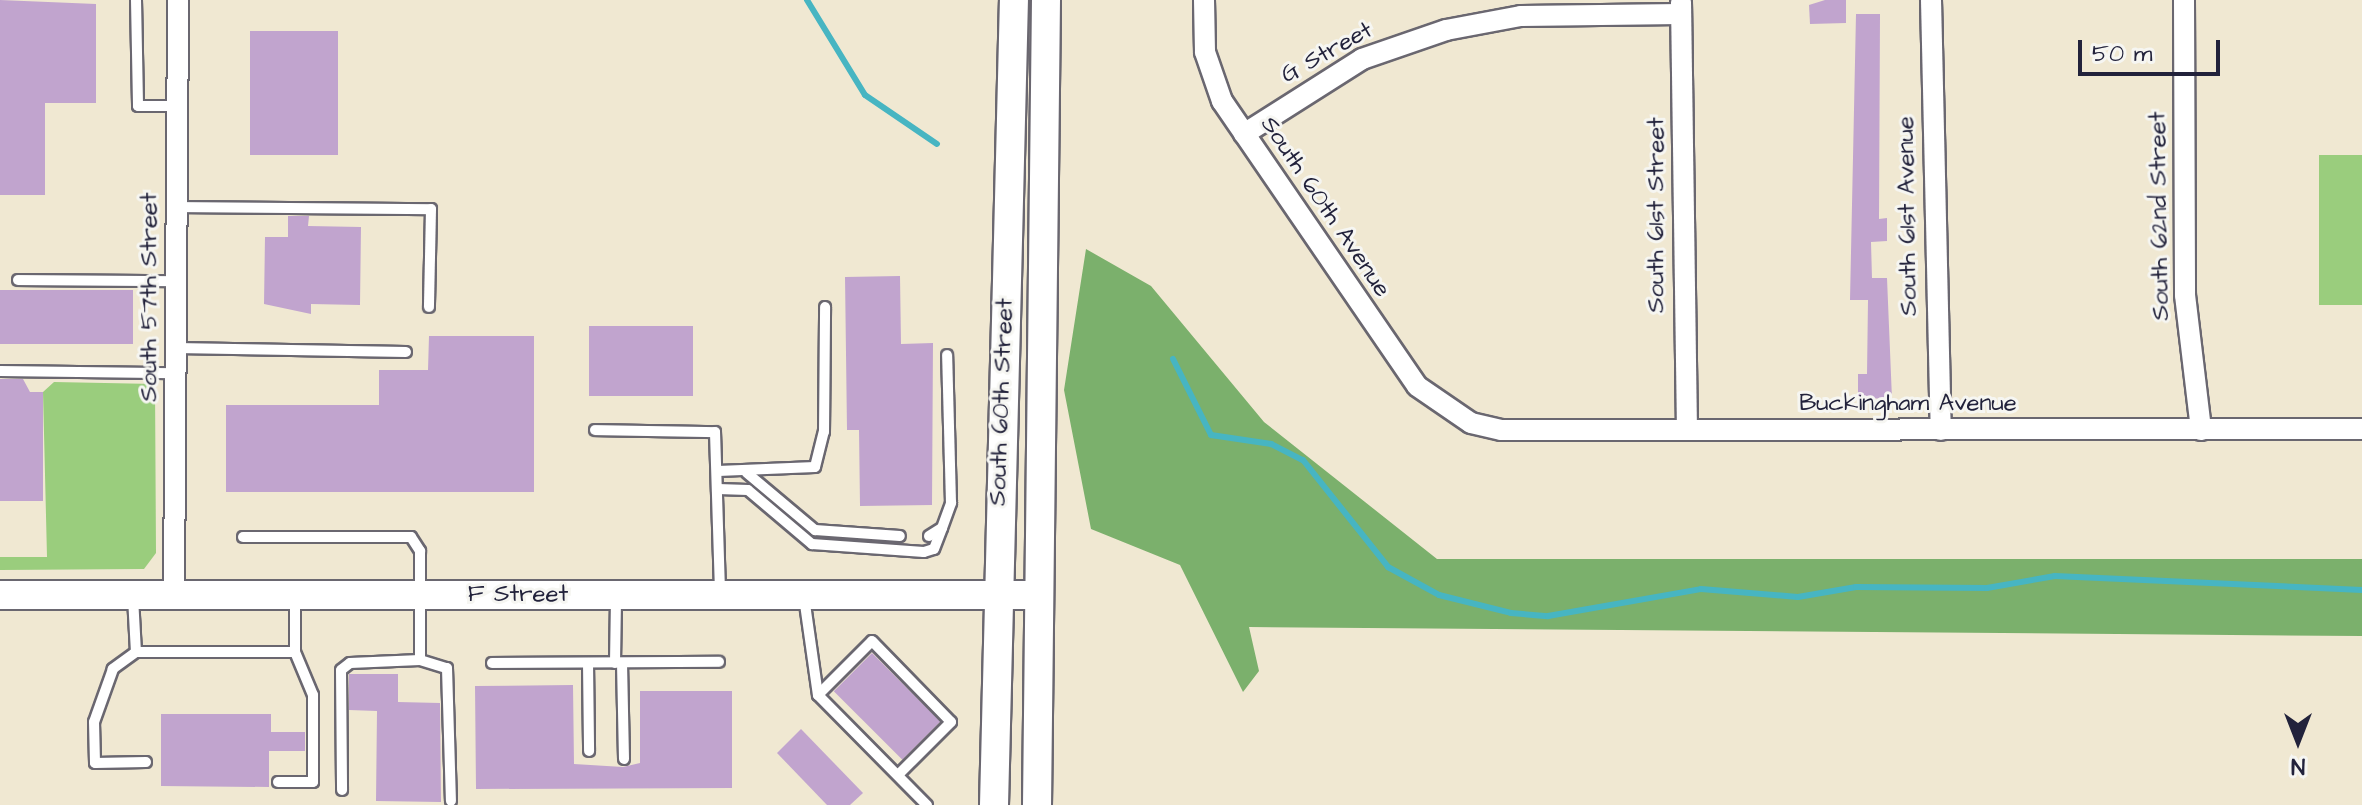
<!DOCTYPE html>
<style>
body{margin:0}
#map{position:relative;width:2362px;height:805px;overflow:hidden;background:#f0e8d2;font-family:"Architects Daughter",sans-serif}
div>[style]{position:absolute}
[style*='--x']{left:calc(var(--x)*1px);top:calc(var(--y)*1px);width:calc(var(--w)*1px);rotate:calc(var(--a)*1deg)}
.green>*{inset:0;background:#9acd7d;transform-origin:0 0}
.forest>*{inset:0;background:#7bb06c}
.stream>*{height:6px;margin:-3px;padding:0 3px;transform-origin:3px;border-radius:3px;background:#47b5c2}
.building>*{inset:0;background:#c1a4ce;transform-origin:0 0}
.roads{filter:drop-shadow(2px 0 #6a6770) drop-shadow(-2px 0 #6a6770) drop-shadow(0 2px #6a6770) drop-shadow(0 -2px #6a6770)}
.lane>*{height:10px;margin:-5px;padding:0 5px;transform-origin:5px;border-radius:5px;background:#fff}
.street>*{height:20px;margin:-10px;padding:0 10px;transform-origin:10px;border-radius:10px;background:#fff}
.secondary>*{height:28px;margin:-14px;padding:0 14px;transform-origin:14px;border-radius:14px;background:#fff}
span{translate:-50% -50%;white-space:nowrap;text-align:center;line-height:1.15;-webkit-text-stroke:6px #f6f6f2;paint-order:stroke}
.street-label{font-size:24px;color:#22223b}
.north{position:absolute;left:2258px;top:701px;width:80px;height:80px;-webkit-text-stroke:6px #f6f6f2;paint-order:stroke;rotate:180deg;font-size:22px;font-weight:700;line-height:32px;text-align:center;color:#22223b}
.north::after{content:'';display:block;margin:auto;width:28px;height:36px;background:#22223b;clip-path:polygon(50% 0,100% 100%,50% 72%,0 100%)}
.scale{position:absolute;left:2078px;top:40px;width:142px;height:36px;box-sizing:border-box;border:4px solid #22223b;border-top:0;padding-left:10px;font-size:24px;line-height:28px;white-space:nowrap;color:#22223b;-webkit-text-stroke:6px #f6f6f2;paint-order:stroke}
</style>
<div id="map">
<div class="green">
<div style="left:2319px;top:155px;width:43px;height:150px"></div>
<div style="clip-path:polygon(54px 382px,155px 384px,156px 553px,144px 569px,0 570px,0 557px,47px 557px,43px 392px)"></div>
</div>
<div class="forest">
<div style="clip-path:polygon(1086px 249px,1151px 286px,1264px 422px,1437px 559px,2362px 559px,2362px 636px,1249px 627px,1259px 671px,1243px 692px,1180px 565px,1091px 529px,1064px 390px)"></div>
</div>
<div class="stream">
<div style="--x:807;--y:0;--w:111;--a:58.6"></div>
<div style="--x:865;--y:95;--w:87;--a:34.2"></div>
<div style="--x:1173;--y:359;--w:85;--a:63.4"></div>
<div style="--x:1211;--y:435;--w:61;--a:8.5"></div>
<div style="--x:1271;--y:444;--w:36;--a:27"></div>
<div style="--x:1303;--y:460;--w:137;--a:51.5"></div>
<div style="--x:1388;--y:567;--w:58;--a:28.8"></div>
<div style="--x:1439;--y:595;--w:74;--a:14"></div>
<div style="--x:1511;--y:613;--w:37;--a:5"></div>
<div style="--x:1548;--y:616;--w:155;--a:-10"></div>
<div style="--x:1701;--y:589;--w:97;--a:4.7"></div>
<div style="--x:1798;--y:597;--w:59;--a:-9.8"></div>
<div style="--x:1856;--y:587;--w:131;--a:0.4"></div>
<div style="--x:1987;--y:588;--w:69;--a:-10"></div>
<div style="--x:2055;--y:576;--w:307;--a:2.6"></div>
</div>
<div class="building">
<div style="clip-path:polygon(0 0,96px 4px,96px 103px,45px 103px,45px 195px,0 195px)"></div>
<div style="clip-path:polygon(1825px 0,1846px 0,1846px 23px,1810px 24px,1809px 5px)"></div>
<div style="clip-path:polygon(1856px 14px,1880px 14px,1879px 219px,1887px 218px,1887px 241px,1871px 242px,1872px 278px,1887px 278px,1892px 399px,1858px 398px,1858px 374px,1867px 374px,1868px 300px,1850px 300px)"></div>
<div style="left:338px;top:31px;width:124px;height:88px;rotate:90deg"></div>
<div style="clip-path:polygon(288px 216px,309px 216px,308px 226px,361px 227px,360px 305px,311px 304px,311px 314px,264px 304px,265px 237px,288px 237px)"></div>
<div style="clip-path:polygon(900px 276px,901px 344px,933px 343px,932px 505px,860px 506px,859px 430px,847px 430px,845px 277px)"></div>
<div style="left:0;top:290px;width:133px;height:54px"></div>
<div style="left:589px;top:326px;width:104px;height:70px"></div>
<div style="clip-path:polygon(429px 336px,534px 336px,534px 492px,226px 492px,226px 405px,379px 405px,379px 370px,428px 370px)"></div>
<div style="clip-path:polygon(0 379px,23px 379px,30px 392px,43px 392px,43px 501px,0 501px)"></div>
<div style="left:872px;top:653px;width:97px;height:54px;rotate:45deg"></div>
<div style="clip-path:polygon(349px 674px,398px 674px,398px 702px,440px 703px,441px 802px,376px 801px,377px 711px,349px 710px)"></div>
<div style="clip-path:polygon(573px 685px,574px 764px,623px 767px,640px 763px,640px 691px,732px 691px,732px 788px,476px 789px,475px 686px)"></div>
<div style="clip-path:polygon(161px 714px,271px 714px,271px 732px,305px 732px,305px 751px,269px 751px,269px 787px,161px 786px)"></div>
<div style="clip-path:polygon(801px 729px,863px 793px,850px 805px,827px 805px,777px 753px)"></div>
</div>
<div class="roads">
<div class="lane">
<div style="--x:136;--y:0;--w:106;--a:88.9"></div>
<div style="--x:138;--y:106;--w:39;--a:0"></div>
<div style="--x:177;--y:207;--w:254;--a:0.5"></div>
<div style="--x:431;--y:209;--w:98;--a:91.2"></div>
<div style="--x:18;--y:280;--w:158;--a:0.4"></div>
<div style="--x:176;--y:348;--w:230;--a:1"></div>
<div style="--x:0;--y:371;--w:176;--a:0.7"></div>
<div style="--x:595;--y:430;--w:120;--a:1"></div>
<div style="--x:715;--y:432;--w:161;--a:88.2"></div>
<div style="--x:718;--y:471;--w:97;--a:-2.4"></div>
<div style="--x:815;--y:467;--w:36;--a:-76"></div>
<div style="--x:824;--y:432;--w:125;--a:-89.5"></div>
<div style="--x:747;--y:473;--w:89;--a:40"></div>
<div style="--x:815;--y:530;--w:85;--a:4"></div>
<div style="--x:718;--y:489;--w:30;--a:2"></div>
<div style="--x:748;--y:490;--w:84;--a:40.2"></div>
<div style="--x:812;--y:544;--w:112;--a:4.1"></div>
<div style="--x:924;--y:552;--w:10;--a:-17"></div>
<div style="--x:934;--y:549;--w:22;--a:-69"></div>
<div style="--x:929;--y:536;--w:15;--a:-32"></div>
<div style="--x:942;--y:528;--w:27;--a:-70"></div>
<div style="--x:951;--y:503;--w:148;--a:-91.5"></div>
<div style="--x:243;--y:537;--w:168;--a:0"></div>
<div style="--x:411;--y:537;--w:17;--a:57"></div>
<div style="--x:420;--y:551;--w:109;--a:90"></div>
<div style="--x:420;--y:660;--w:70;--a:177.5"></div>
<div style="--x:350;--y:663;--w:11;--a:142"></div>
<div style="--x:341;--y:670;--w:120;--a:89.5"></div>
<div style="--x:133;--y:597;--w:55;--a:86.9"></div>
<div style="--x:136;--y:652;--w:159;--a:0"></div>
<div style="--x:295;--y:652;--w:54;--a:-90"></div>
<div style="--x:804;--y:597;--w:99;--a:81.9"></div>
<div style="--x:818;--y:695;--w:155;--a:45.3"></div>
<div style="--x:136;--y:652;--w:29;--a:144"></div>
<div style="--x:113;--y:669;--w:56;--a:109.7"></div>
<div style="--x:94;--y:722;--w:41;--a:88.6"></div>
<div style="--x:95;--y:763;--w:51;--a:-1.1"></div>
<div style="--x:420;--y:660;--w:28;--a:17"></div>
<div style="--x:447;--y:668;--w:133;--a:88.3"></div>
<div style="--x:492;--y:663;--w:227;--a:-0.3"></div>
<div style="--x:588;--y:663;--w:88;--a:89.3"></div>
<div style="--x:615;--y:663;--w:66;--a:-89.1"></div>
<div style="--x:622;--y:663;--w:96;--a:88.8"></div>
<div style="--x:818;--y:695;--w:76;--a:-45"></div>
<div style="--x:872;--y:641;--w:113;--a:45.7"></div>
<div style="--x:951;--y:722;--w:75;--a:135"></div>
<div style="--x:278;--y:782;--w:35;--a:0"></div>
<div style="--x:313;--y:782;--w:87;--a:-90"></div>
<div style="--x:313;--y:695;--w:47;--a:-112.7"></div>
</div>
<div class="street">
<div style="--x:1204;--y:0;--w:52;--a:88.9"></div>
<div style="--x:1205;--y:52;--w:52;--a:70.9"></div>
<div style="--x:1222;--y:101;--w:345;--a:55.6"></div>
<div style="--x:1417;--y:386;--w:65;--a:34.4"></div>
<div style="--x:1471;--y:423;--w:31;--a:13"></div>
<div style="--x:1501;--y:430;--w:861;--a:-0.07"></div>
<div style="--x:1931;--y:0;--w:430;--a:88.7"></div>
<div style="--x:2184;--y:0;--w:295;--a:89.8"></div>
<div style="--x:2185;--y:295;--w:136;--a:83.2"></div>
<div style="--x:1681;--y:2;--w:428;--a:89.2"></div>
<div style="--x:1244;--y:134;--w:140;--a:-32.4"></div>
<div style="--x:1362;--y:59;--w:89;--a:-19"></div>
<div style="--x:1446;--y:30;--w:76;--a:-10.6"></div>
<div style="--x:1521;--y:16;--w:160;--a:-0.7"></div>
<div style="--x:174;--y:595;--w:595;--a:-89.61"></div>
</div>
<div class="secondary">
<div style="--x:0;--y:595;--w:1036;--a:0"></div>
<div style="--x:994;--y:805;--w:805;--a:-88.58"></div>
<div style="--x:1037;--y:805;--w:805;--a:-89.36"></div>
</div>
</div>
<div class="street-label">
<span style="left:1327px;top:53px;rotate:-29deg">G Street</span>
<span style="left:1325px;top:207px;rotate:56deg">South 60th Avenue</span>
<span style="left:1657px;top:215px;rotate:-90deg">South 61st Street</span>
<span style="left:1908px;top:216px;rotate:-91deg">South 61st Avenue</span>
<span style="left:2160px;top:216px;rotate:-91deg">South 62nd Street</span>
<span style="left:150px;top:297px;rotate:-90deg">South 57th Street</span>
<span style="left:1002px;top:402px;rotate:-88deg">South 60th Street</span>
<span style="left:1908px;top:404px">Buckingham Avenue</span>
<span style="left:518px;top:595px">F Street</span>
</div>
<div class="north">N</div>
<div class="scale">50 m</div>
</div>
